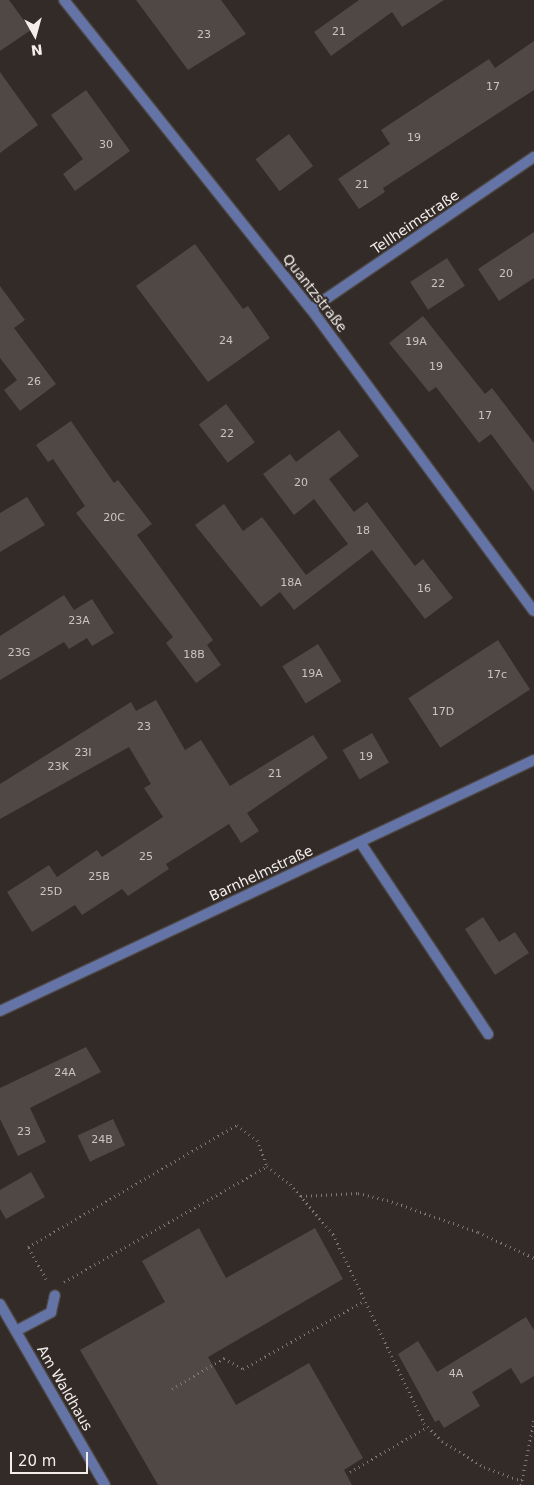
<!DOCTYPE html>
<meta charset="utf-8">
<style>
body{margin:0}
#map{position:relative;width:534px;height:1485px;overflow:hidden;background:#322b27;font-family:"DejaVu Sans",sans-serif}
div>[style]{position:absolute}
[style*='--x']{left:calc(var(--x)*1px);top:calc(var(--y)*1px);width:calc(var(--w)*1px);rotate:calc(var(--a)*1deg)}
.building>*{inset:0;background:#504844;transform-origin:0 0}
.path>*{height:3px;margin-top:-1.5px;transform-origin:0;background:repeating-linear-gradient(90deg,#7e7774 0 1px,transparent 0 5px)}
.roads{filter:drop-shadow(1px 0 #4d4643) drop-shadow(-1px 0 #4d4643) drop-shadow(0 1px #4d4643) drop-shadow(0 -1px #4d4643)}
.lane>*{height:10px;margin:-5px;padding:0 5px;transform-origin:5px;border-radius:5px;background:#6474a6}
.street>*{height:10px;margin:-5px;padding:0 5px;transform-origin:5px;border-radius:5px;background:#6474a6}
span{translate:-50% -50%;white-space:nowrap;text-align:center;line-height:1.15;-webkit-text-stroke:4px #322b27;paint-order:stroke}
.number-label{font-size:11px;color:#cac4c2}
.number-label span{-webkit-text-stroke-width:0}
.street-label{font-size:14px;color:#f3eeec}
.north{position:absolute;left:10px;top:10px;width:50px;height:50px;-webkit-text-stroke:4px #322b27;paint-order:stroke;rotate:173deg;font-size:14px;font-weight:700;line-height:20px;text-align:center;color:#f3eeec}
.north::after{content:'';display:block;margin:auto;width:18px;height:22px;background:#f3eeec;clip-path:polygon(50% 0,100% 100%,50% 72%,0 100%)}
.scale{position:absolute;left:10px;top:1452px;width:78px;height:22px;box-sizing:border-box;border:2px solid #f3eeec;border-top:0;padding-left:6px;font-size:15px;line-height:18px;white-space:nowrap;color:#f3eeec;-webkit-text-stroke:4px #322b27;paint-order:stroke}
</style>
<div id="map">
<div class="building">
<div style="clip-path:polygon(0 0,9px 0,31px 30px,0 51px)"></div>
<div style="clip-path:polygon(136px 0,221px 0,246px 34px,188px 70px)"></div>
<div style="clip-path:polygon(359px 0,444px 0,402px 27px,392px 12px,331px 56px,314px 32px)"></div>
<div style="clip-path:polygon(534px 41px,534px 90px,383px 188px,385px 192px,359px 209px,338px 179px,390px 144px,381px 130px,489px 59px,495px 68px)"></div>
<div style="clip-path:polygon(0 72px,38px 125px,0 153px)"></div>
<div style="clip-path:polygon(86px 90px,130px 151px,75px 191px,63px 174px,83px 159px,51px 115px)"></div>
<div style="left:289px;top:134px;width:40px;height:42px;rotate:53deg"></div>
<div style="clip-path:polygon(534px 232px,534px 278px,499px 301px,478px 269px)"></div>
<div style="clip-path:polygon(195px 244px,243px 309px,248px 306px,270px 338px,208px 382px,136px 286px)"></div>
<div style="left:447px;top:258px;width:33px;height:44px;rotate:57deg"></div>
<div style="clip-path:polygon(0 286px,25px 320px,14px 328px,56px 384px,20px 411px,4px 390px,17px 380px,0 358px)"></div>
<div style="clip-path:polygon(423px 316px,485px 394px,492px 388px,534px 443px,534px 492px,491px 434px,479px 443px,436px 387px,429px 392px,389px 343px)"></div>
<div style="left:226px;top:404px;width:48px;height:34px;rotate:53deg"></div>
<div style="clip-path:polygon(71px 421px,114px 483px,118px 480px,152px 524px,137px 535px,213px 640px,207px 645px,221px 665px,196px 683px,166px 643px,173px 637px,76px 513px,85px 506px,53px 459px,48px 462px,36px 445px)"></div>
<div style="clip-path:polygon(339px 430px,359px 456px,329px 479px,354px 512px,367px 502px,415px 566px,423px 559px,453px 598px,425px 619px,372px 550px,294px 610px,280px 592px,261px 607px,195px 525px,224px 504px,243px 531px,262px 517px,306px 575px,348px 544px,314px 499px,294px 515px,263px 474px,290px 454px,296px 462px)"></div>
<div style="clip-path:polygon(27px 497px,45px 525px,0 552px,0 513px)"></div>
<div style="clip-path:polygon(64px 595px,74px 610px,92px 599px,114px 633px,92px 646px,87px 638px,69px 649px,64px 642px,0 680px,0 636px)"></div>
<div style="left:498px;top:640px;width:59px;height:107px;rotate:57deg"></div>
<div style="left:318px;top:644px;width:44px;height:42px;rotate:58deg"></div>
<div style="clip-path:polygon(156px 700px,185px 750px,201px 740px,230px 786px,313px 735px,328px 758px,247px 813px,259px 831px,241px 843px,229px 824px,166px 864px,169px 869px,128px 896px,122px 889px,82px 915px,75px 905px,32px 932px,7px 892px,49px 865px,57px 877px,97px 850px,102px 857px,163px 817px,144px 788px,151px 784px,129px 747px,0 819px,0 784px,131px 702px,136px 711px)"></div>
<div style="left:372px;top:733px;width:34px;height:34px;rotate:60deg"></div>
<div style="clip-path:polygon(483px 917px,499px 942px,515px 932px,529px 953px,495px 975px,465px 929px)"></div>
<div style="clip-path:polygon(86px 1047px,101px 1072px,30px 1108px,46px 1142px,18px 1156px,0 1119px,0 1088px)"></div>
<div style="left:113px;top:1119px;width:29px;height:39px;rotate:65deg"></div>
<div style="clip-path:polygon(31px 1172px,45px 1197px,6px 1219px,0 1209px,0 1190px)"></div>
<div style="clip-path:polygon(199px 1228px,226px 1278px,315px 1228px,343px 1279px,208px 1357px,236px 1405px,309px 1363px,363px 1458px,344px 1470px,352px 1485px,158px 1485px,80px 1350px,165px 1302px,142px 1261px)"></div>
<div style="clip-path:polygon(526px 1317px,534px 1330px,534px 1376px,521px 1384px,511px 1368px,472px 1392px,480px 1406px,444px 1428px,439px 1420px,435px 1422px,398px 1354px,418px 1341px,437px 1372px)"></div>
</div>
<div class="path">
<div style="--x:301;--y:1196;--w:57;--a:-3"></div>
<div style="--x:358;--y:1193;--w:30;--a:14"></div>
<div style="--x:387;--y:1200;--w:96;--a:19.4"></div>
<div style="--x:478;--y:1232;--w:62;--a:24.9"></div>
<div style="--x:46;--y:1279;--w:37;--a:-119"></div>
<div style="--x:28;--y:1247;--w:242;--a:-30.3"></div>
<div style="--x:237;--y:1125;--w:25;--a:37"></div>
<div style="--x:257;--y:1140;--w:28;--a:69"></div>
<div style="--x:64;--y:1282;--w:234;--a:-29.7"></div>
<div style="--x:267;--y:1166;--w:29;--a:38"></div>
<div style="--x:290;--y:1184;--w:66;--a:49.3"></div>
<div style="--x:333;--y:1234;--w:210;--a:64.3"></div>
<div style="--x:424;--y:1423;--w:25;--a:45"></div>
<div style="--x:442;--y:1441;--w:49;--a:31.8"></div>
<div style="--x:484;--y:1467;--w:40;--a:20.2"></div>
<div style="--x:172;--y:1389;--w:61;--a:-30.8"></div>
<div style="--x:224;--y:1358;--w:22;--a:30"></div>
<div style="--x:243;--y:1369;--w:137;--a:-29.4"></div>
<div style="--x:350;--y:1472;--w:89;--a:-30.3"></div>
<div style="--x:521;--y:1485;--w:66;--a:-78.7"></div>
</div>
<div class="roads">
<div class="lane">
<div style="--x:360;--y:842;--w:231;--a:56.3"></div>
<div style="--x:16;--y:1331;--w:40;--a:-28"></div>
<div style="--x:51;--y:1312;--w:17;--a:-77"></div>
</div>
<div class="street">
<div style="--x:64;--y:0;--w:396;--a:51.4"></div>
<div style="--x:311;--y:309;--w:375;--a:53.6"></div>
<div style="--x:311;--y:309;--w:270;--a:-34.3"></div>
<div style="--x:0;--y:1011;--w:590;--a:-25.18"></div>
<div style="--x:0;--y:1304;--w:209;--a:59.9"></div>
</div>
</div>
<div class="number-label">
<span style="left:339px;top:32px">21</span>
<span style="left:204px;top:35px">23</span>
<span style="left:493px;top:87px">17</span>
<span style="left:414px;top:138px">19</span>
<span style="left:106px;top:145px">30</span>
<span style="left:362px;top:185px">21</span>
<span style="left:506px;top:274px">20</span>
<span style="left:438px;top:284px">22</span>
<span style="left:226px;top:341px">24</span>
<span style="left:416px;top:342px">19A</span>
<span style="left:436px;top:367px">19</span>
<span style="left:34px;top:382px">26</span>
<span style="left:485px;top:416px">17</span>
<span style="left:227px;top:434px">22</span>
<span style="left:301px;top:483px">20</span>
<span style="left:114px;top:518px">20C</span>
<span style="left:363px;top:531px">18</span>
<span style="left:291px;top:583px">18A</span>
<span style="left:424px;top:589px">16</span>
<span style="left:79px;top:621px">23A</span>
<span style="left:19px;top:653px">23G</span>
<span style="left:194px;top:655px">18B</span>
<span style="left:312px;top:674px">19A</span>
<span style="left:497px;top:675px">17c</span>
<span style="left:443px;top:712px">17D</span>
<span style="left:144px;top:727px">23</span>
<span style="left:83px;top:753px">23I</span>
<span style="left:366px;top:757px">19</span>
<span style="left:58px;top:767px">23K</span>
<span style="left:275px;top:774px">21</span>
<span style="left:146px;top:857px">25</span>
<span style="left:99px;top:877px">25B</span>
<span style="left:51px;top:892px">25D</span>
<span style="left:65px;top:1073px">24A</span>
<span style="left:24px;top:1132px">23</span>
<span style="left:102px;top:1140px">24B</span>
<span style="left:456px;top:1374px">4A</span>
</div>
<div class="street-label">
<span style="left:415px;top:222px;rotate:-34deg">Tellheimstraße</span>
<span style="left:315px;top:293px;rotate:52deg">Quantzstraße</span>
<span style="left:261px;top:873px;rotate:-25deg">Barnhelmstraße</span>
<span style="left:65px;top:1388px;rotate:60deg">Am Waldhaus</span>
</div>
<div class="north">N</div>
<div class="scale">20 m</div>
</div>
